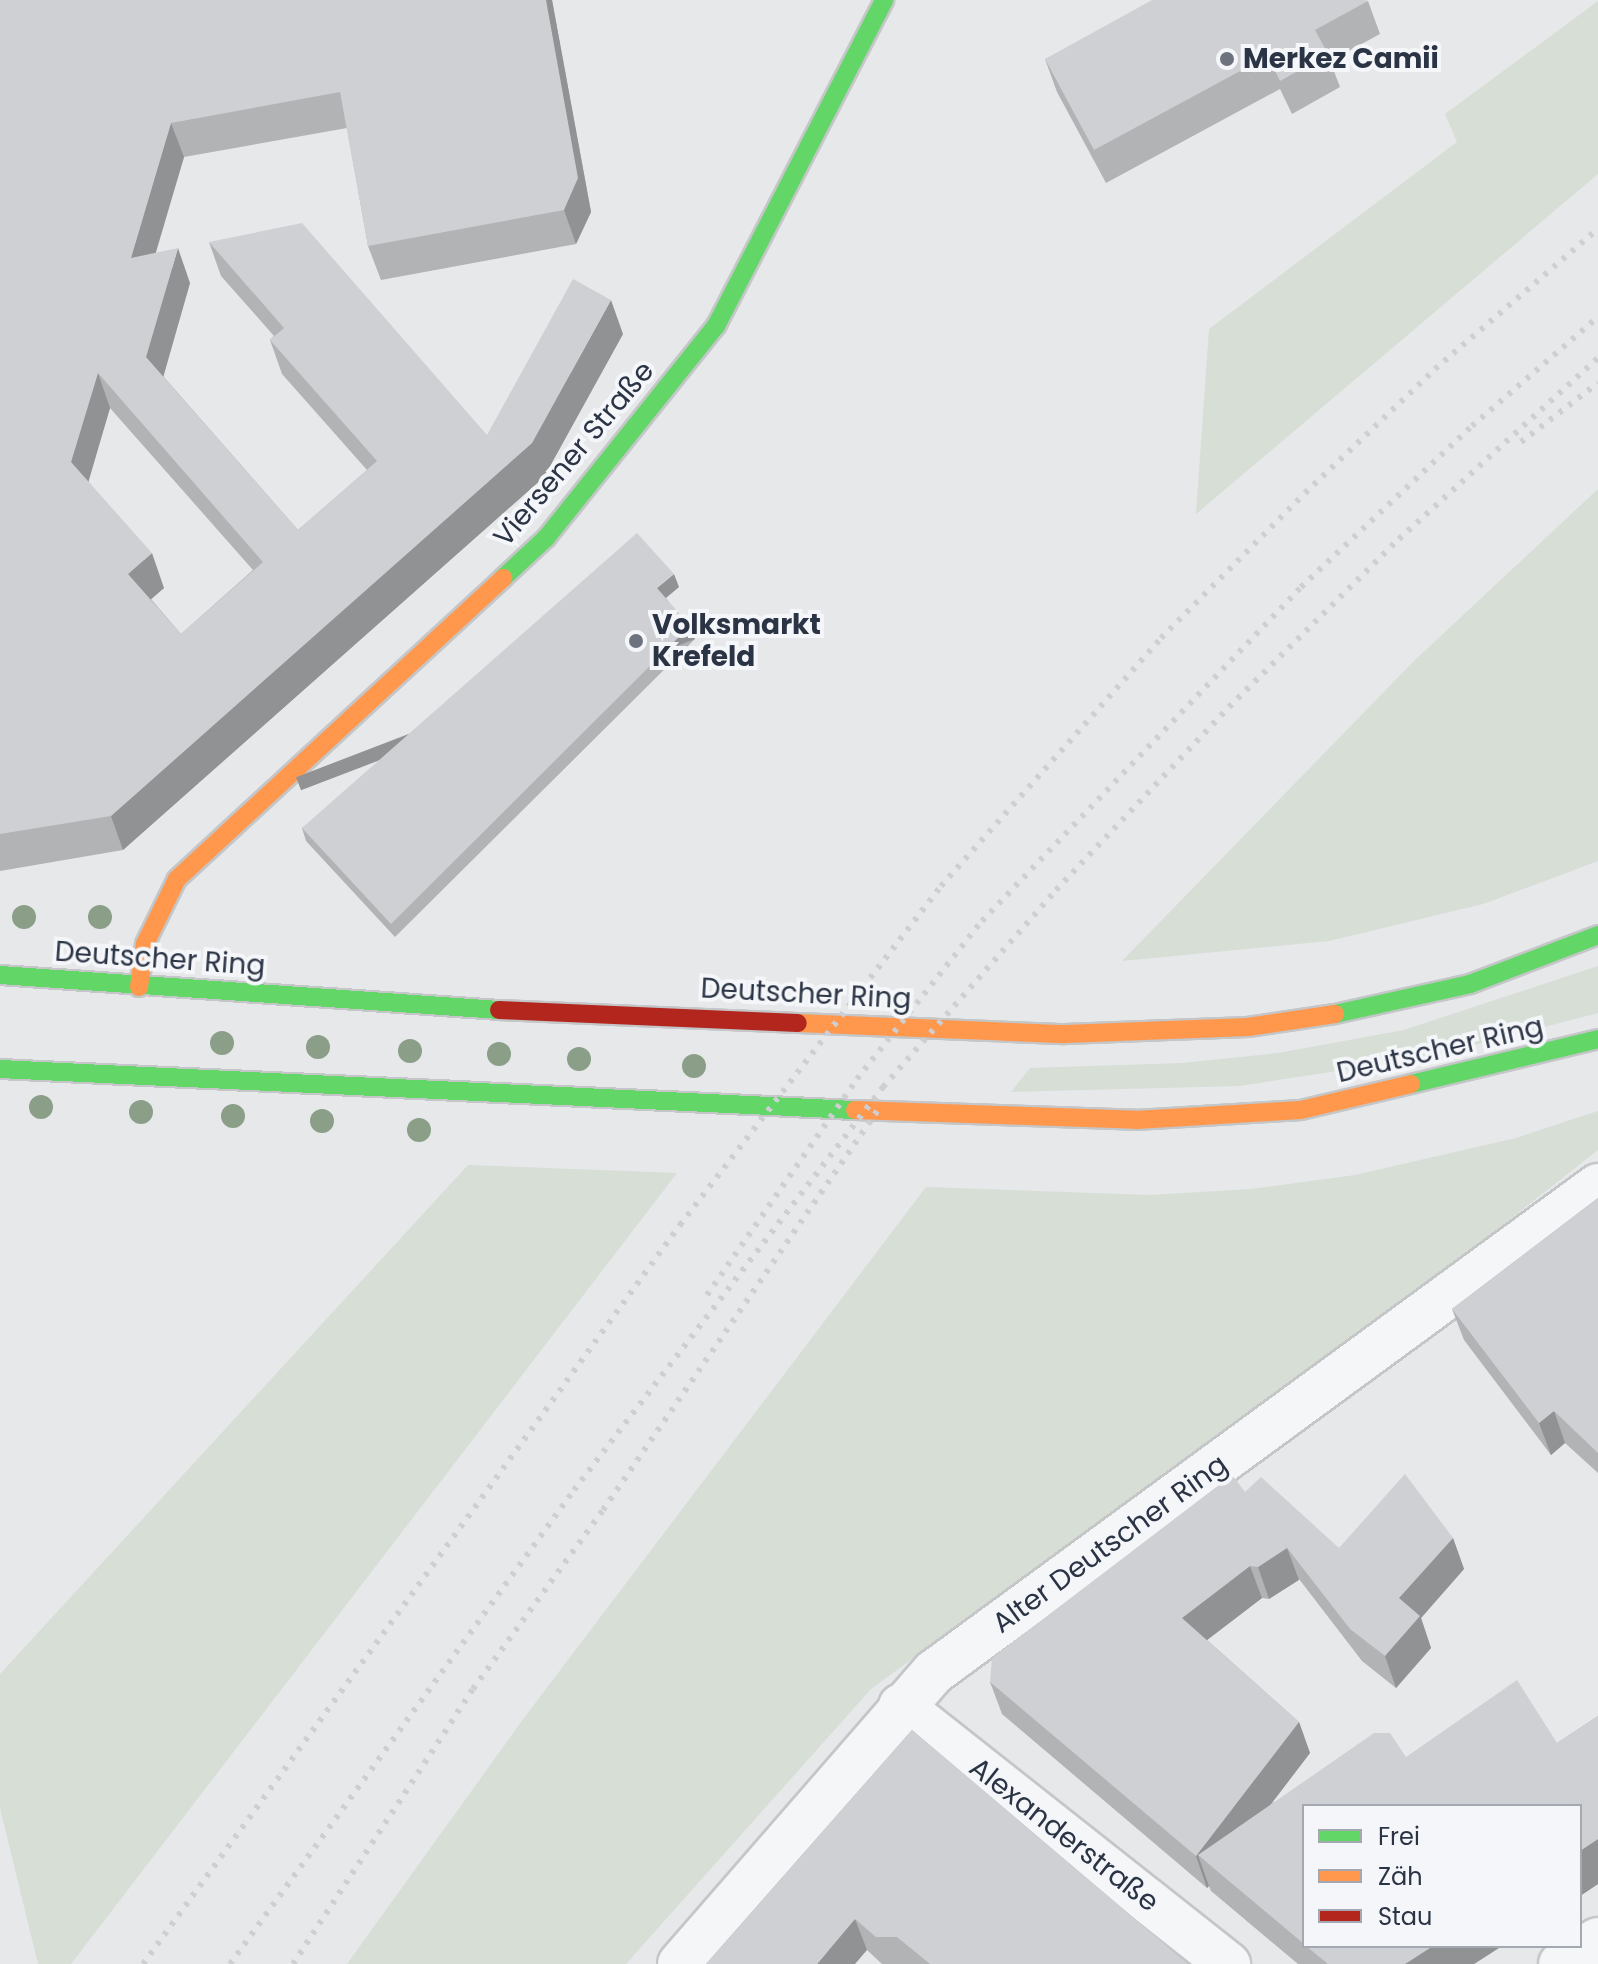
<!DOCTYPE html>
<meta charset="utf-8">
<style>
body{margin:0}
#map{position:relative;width:1598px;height:1964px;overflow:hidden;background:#e6e8ea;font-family:Poppins,sans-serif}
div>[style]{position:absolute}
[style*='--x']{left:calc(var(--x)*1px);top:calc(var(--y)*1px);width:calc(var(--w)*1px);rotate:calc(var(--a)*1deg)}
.green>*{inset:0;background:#d6ded6}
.roads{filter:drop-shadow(2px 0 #c4c6c8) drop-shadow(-2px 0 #c4c6c8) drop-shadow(0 2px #c4c6c8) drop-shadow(0 -2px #c4c6c8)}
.street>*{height:44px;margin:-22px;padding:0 22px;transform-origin:22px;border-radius:22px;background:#f5f6f7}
.fast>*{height:18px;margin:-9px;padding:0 9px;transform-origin:9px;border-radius:9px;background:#63d668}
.slow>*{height:18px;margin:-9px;padding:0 9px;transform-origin:9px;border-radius:9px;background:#ff974d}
.jam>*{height:18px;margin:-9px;padding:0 9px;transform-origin:9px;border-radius:9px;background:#b3261e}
.rail>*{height:6px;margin-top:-3px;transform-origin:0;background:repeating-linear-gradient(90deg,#cecfd2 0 4px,transparent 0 12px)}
.trees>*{width:24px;height:24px;margin:-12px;border-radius:50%;background:#8a9e88}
.wall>*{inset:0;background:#b1b3b5}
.shaded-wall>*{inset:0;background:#909294;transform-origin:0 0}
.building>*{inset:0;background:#ced0d3}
.dots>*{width:22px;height:22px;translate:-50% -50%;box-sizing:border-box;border:4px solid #f4f6f9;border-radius:50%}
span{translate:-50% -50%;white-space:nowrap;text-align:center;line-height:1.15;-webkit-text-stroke:8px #f4f6f9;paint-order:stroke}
.poi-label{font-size:28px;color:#2b3445;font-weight:700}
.left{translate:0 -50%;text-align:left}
.street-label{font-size:28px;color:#2b3445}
.legend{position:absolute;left:1302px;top:1804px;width:280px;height:144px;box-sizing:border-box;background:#f4f6f9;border:2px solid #a4a8b1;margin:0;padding:10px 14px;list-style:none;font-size:24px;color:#2b3445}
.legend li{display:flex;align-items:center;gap:16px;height:40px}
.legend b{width:40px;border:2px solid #a4a8b1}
</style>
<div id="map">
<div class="green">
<div style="clip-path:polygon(1598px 1px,1598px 174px,1196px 514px,1209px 329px,1457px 142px,1445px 114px)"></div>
<div style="clip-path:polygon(1598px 489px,1598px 861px,1483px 904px,1329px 941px,1122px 961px,1414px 661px)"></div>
<div style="clip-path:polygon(1598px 966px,1598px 1013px,1428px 1057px,1240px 1086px,1011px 1092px,1030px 1068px,1182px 1063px,1278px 1053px,1404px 1030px)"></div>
<div style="clip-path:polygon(1598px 1111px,1598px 1150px,1471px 1250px,871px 1689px,626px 1964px,347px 1964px,524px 1718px,926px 1187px,1150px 1195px,1251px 1189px,1355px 1175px,1516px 1138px)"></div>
<div style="clip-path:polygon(468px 1165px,677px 1173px,71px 1964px,38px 1964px,0 1808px,0 1674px)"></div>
</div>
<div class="roads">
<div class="street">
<div style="--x:901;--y:1706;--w:417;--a:38.3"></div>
<div style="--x:680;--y:1964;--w:387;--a:-49"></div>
<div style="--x:934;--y:1672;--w:823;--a:-36.2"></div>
<div style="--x:1561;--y:1964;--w:44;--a:-33"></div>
</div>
<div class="fast">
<div style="--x:503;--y:578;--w:59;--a:-42.9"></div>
<div style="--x:546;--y:538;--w:272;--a:-51.3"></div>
<div style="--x:716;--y:326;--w:367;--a:-62.7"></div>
<div style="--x:0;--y:975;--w:500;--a:4.01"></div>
<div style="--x:1335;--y:1014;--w:138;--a:-12.5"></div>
<div style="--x:1470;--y:984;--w:137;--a:-20.9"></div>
<div style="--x:0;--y:1069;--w:856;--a:2.75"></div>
<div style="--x:1411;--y:1084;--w:192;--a:-13.5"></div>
</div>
<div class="slow">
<div style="--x:139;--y:987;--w:43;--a:-82.1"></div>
<div style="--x:145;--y:944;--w:72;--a:-63.8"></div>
<div style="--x:177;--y:879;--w:444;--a:-42.7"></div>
<div style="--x:798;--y:1023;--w:267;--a:2.4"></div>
<div style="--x:1065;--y:1034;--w:183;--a:-2.2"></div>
<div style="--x:1248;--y:1027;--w:88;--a:-8.5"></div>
<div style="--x:855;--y:1110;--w:281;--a:2"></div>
<div style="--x:1136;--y:1120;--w:165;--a:-3.5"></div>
<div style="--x:1301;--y:1110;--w:113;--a:-13.3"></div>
</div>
<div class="jam">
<div style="--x:499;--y:1010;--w:299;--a:2.5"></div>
</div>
</div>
<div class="rail">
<div style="--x:1521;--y:442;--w:97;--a:-37.5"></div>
<div style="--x:707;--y:1295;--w:263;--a:-55.2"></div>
<div style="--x:857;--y:1079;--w:201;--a:-51.7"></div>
<div style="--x:982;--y:921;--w:462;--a:-46.3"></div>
<div style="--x:1301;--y:587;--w:235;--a:-43.3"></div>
<div style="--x:1472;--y:426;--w:167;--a:-40.9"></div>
<div style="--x:143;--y:1964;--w:914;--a:-54"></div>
<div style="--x:680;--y:1225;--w:428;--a:-52.4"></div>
<div style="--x:941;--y:886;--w:332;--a:-48.4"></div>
<div style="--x:1161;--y:638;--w:204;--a:-45.2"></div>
<div style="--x:1305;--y:493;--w:180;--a:-43.6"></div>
<div style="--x:1435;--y:369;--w:215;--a:-40.7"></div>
<div style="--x:230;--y:1964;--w:586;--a:-54.03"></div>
<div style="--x:574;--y:1490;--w:508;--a:-52.52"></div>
<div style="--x:883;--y:1087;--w:262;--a:-48.7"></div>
<div style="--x:1056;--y:890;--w:252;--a:-46.6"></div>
<div style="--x:1229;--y:707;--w:239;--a:-44.7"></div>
<div style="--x:1399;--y:539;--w:269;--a:-42.3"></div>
<div style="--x:293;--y:1964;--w:329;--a:-56.8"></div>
<div style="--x:473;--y:1689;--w:221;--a:-54"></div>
<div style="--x:603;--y:1510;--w:485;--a:-55.5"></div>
</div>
<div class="trees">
<div style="left:24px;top:917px"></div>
<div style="left:100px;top:917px"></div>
<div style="left:222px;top:1043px"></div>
<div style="left:318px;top:1047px"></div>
<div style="left:410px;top:1051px"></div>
<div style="left:499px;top:1054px"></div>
<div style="left:579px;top:1059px"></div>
<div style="left:694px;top:1066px"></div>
<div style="left:41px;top:1107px"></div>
<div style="left:141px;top:1112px"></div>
<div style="left:233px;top:1116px"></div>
<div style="left:322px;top:1121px"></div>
<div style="left:419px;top:1130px"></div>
</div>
<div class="wall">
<div style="clip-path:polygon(evenodd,0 0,552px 0,591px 212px,576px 244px,381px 280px,368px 246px,347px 128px,184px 157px,155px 253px,190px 283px,163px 376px,298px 530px,367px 470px,282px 374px,270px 340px,274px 336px,221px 276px,209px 242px,487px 435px,623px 334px,544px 477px,123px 850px,0 871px,0 0,110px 408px,253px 570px,181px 634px,151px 599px,164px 588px,88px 481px,110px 408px)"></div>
<div style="clip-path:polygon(1368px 1px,1380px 34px,1330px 61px,1340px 87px,1292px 114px,1280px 89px,1106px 183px,1057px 92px,1045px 59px)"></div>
<div style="clip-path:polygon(679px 587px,666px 598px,695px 639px,395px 937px,306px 841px,302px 828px)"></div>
<div style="clip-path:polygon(1598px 1198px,1598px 1473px,1565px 1443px,1551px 1455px,1464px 1340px,1452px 1309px)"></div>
<div style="clip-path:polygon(1245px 1492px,1339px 1548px,1453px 1538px,1464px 1569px,1421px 1618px,1431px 1648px,1396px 1688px,1362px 1661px,1299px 1579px,1269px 1599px,1262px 1598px,1207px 1640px,1299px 1722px,1310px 1753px,1272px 1803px,1406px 1757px,1557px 1743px,1598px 1716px,1598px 1884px,1580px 1896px,1304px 1806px,1304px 1946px,1502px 1946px,1474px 1964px,1298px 1964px,1211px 1891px,1209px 1886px,1207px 1888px,1002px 1714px,990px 1682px)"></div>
<div style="clip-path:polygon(912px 1730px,1188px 1964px,882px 1964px,867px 1950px,706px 1964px)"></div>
</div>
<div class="shaded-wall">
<div style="clip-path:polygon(546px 0,552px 0,591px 212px,576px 244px,564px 210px)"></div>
<div style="clip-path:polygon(171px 123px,184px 157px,144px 293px,131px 258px)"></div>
<div style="clip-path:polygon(178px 248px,190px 283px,159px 392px,146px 357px)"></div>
<div style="clip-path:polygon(611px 300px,623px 334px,544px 477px,123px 850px,111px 816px,532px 443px)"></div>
<div style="clip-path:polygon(98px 373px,110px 408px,84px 497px,71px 462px)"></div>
<div style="clip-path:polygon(152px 553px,164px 588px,141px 608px,128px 574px)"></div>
<div style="clip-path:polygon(674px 574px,679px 587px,662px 601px,657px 588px)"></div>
<div style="left:690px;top:626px;width:14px;height:422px;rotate:69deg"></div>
<div style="clip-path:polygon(1554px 1411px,1565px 1443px,1551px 1455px,1539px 1423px)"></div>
<div style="clip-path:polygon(1453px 1538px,1464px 1569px,1421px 1618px,1431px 1648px,1396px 1688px,1385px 1656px,1399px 1598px)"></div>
<div style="clip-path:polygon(1287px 1548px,1299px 1580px,1269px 1599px,1258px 1567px)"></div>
<div style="clip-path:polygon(1250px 1566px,1262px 1598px,1194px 1650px,1182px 1618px)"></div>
<div style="clip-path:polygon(1299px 1722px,1310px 1753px,1219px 1872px,1198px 1855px,1209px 1886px,1207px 1888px,1196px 1856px)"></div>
<div style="clip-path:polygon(1598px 1839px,1598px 1884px,1580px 1896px,1580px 1851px)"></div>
<div style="clip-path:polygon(855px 1919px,867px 1950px,855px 1964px,817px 1964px)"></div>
<div style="clip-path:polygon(1433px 1946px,1502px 1946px,1474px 1964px,1405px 1964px)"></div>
</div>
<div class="building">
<div style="clip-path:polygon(evenodd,0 0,546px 0,578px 178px,564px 210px,368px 246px,340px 92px,171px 123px,131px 258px,178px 248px,146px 357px,298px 530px,377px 461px,270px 340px,284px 328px,209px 242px,302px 223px,487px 435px,573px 279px,611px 300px,532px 443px,111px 816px,0 834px,0 0,98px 373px,263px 562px,181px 634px,128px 574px,152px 553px,71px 462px,98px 373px)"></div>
<div style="clip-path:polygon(1152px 0,1366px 0,1368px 1px,1315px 30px,1328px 54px,1280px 81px,1268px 56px,1094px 150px,1045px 59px)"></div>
<div style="clip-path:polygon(637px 533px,674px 574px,657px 588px,690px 626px,391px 924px,302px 828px)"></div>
<div style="clip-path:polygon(1598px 1198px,1598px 1453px,1554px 1411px,1539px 1423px,1452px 1309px)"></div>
<div style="clip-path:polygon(1405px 1474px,1453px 1538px,1399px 1598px,1420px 1616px,1385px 1656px,1350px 1629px,1274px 1531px,1287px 1548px,1258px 1567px,1250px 1566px,1182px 1618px,1299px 1722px,1196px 1856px,990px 1682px,992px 1658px,1232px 1475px,1245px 1492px,1261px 1477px,1339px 1548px)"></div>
<div style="clip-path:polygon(1517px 1680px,1557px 1743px,1598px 1716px,1598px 1839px,1580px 1851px,1580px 1806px,1304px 1806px,1304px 1944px,1198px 1855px,1374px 1733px,1390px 1733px,1406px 1757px)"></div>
<div style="clip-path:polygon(912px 1730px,1188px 1964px,930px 1964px,897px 1937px,876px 1937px,855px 1919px,817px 1964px,706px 1964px)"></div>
<div style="clip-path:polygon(1306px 1946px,1433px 1946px,1405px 1964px,1328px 1964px)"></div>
</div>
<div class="dots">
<div style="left:1227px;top:59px;background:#6c737f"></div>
<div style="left:636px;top:641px;background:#6c737f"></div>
</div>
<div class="poi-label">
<span class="left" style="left:1243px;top:59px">Merkez Camii</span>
<span class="left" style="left:652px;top:641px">Volksmarkt<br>Krefeld</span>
</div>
<div class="street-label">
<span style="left:574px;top:454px;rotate:-50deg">Viersener Straße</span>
<span style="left:160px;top:959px;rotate:4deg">Deutscher Ring</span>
<span style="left:806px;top:994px;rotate:3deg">Deutscher Ring</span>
<span style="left:1440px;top:1050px;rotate:-13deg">Deutscher Ring</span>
<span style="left:1110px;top:1544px;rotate:-36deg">Alter Deutscher Ring</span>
<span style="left:1064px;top:1835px;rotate:38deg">Alexanderstraße</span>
</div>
<ul class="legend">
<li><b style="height:10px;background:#63d668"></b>Frei</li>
<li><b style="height:10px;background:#ff974d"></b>Zäh</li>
<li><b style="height:10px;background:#b3261e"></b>Stau</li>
</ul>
</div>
